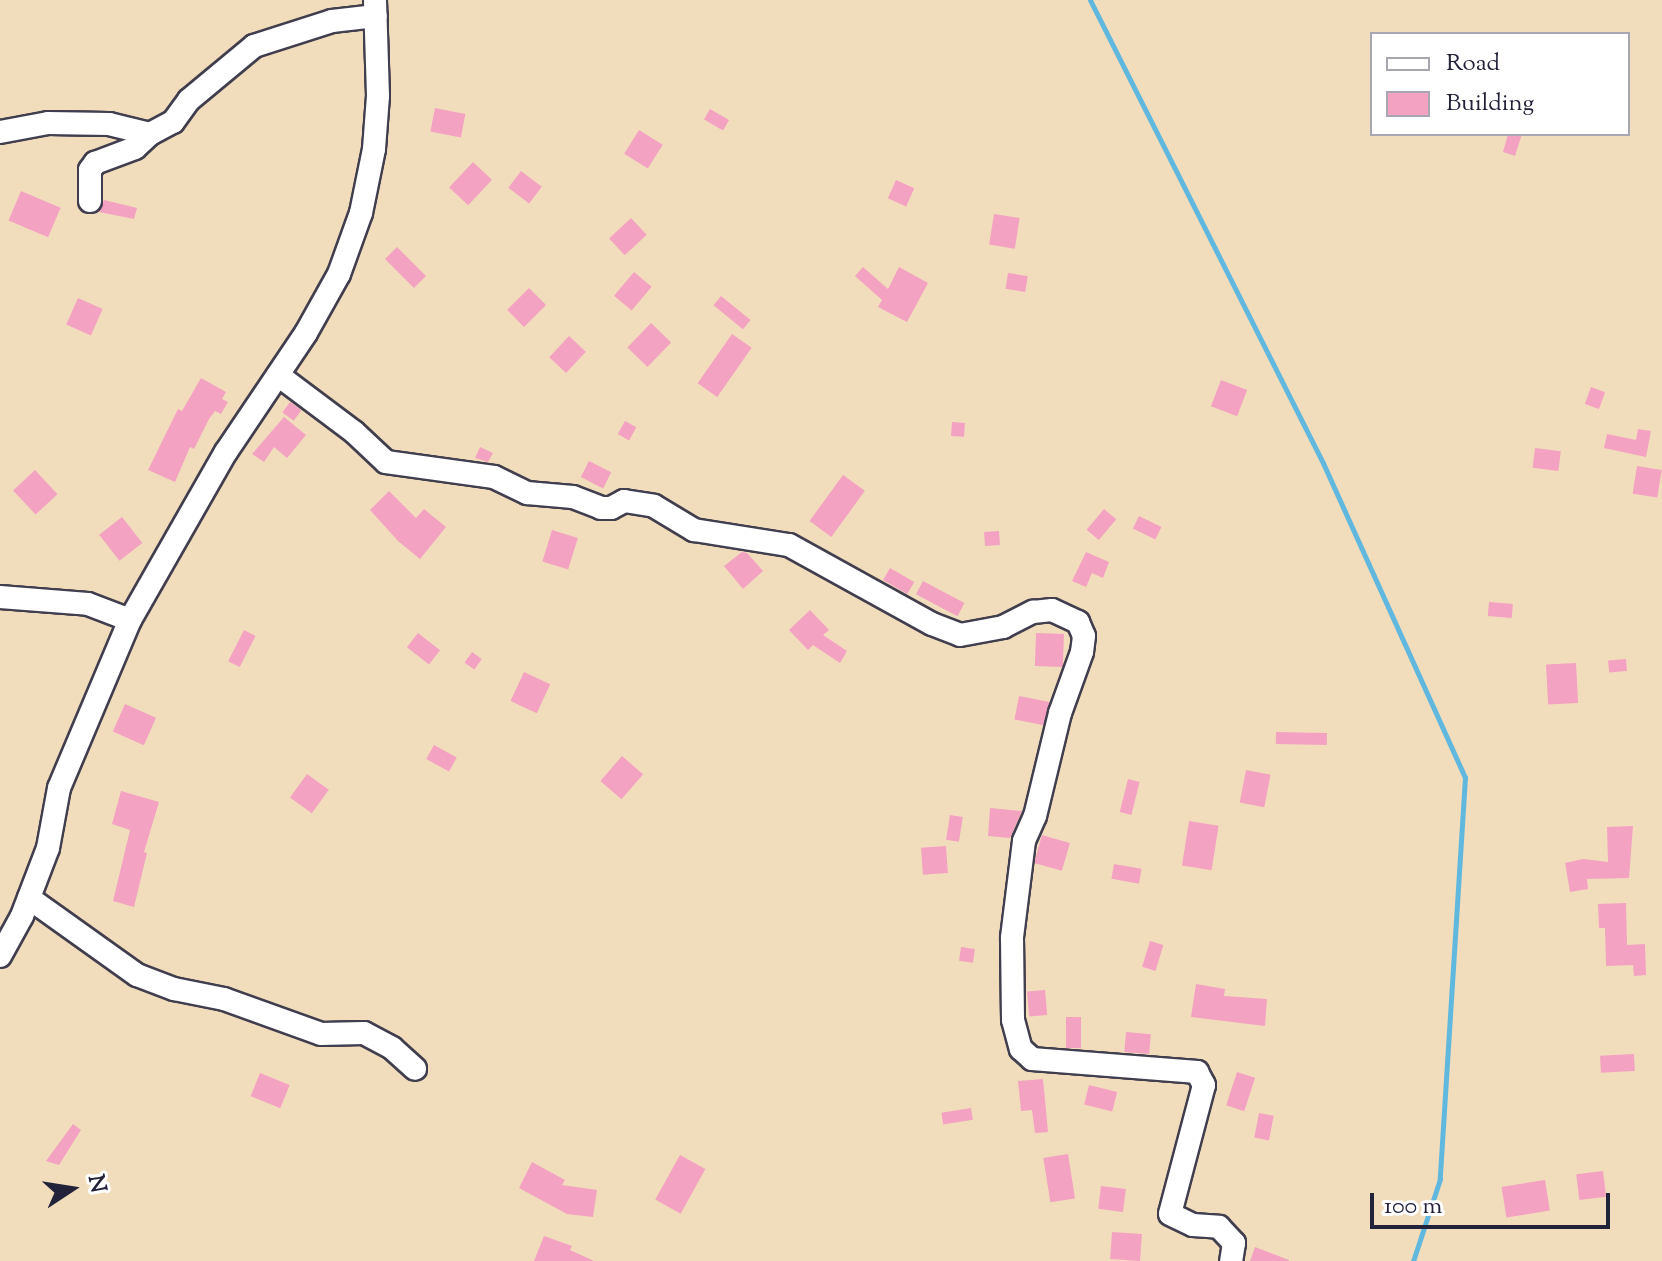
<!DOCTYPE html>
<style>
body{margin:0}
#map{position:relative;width:1662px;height:1261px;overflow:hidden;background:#f1ddbc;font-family:"Sorts Mill Goudy",serif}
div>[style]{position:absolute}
.stream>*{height:5px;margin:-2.5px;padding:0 2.5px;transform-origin:2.5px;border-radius:2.5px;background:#61b8de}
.building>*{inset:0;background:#f4a2c2;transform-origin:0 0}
.roads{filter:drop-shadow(2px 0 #413e4e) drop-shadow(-2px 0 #413e4e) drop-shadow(0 2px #413e4e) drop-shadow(0 -2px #413e4e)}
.minor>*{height:22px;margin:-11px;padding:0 11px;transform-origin:11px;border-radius:11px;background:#fff}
span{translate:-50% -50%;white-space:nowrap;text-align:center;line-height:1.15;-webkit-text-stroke:6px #fff;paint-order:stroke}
.legend{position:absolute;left:1370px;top:32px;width:260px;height:104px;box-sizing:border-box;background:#fff;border:2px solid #a7a7b1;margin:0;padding:10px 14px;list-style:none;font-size:24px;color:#22223b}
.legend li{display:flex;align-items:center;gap:16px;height:40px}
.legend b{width:40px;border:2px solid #a7a7b1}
.north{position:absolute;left:32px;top:1149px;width:80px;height:80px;-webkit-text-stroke:6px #fff;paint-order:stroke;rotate:78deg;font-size:22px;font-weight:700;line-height:32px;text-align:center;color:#22223b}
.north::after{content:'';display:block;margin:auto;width:28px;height:36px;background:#22223b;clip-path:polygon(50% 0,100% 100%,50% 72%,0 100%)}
.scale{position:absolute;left:1370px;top:1193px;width:240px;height:36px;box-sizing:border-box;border:4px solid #22223b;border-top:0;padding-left:10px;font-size:24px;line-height:28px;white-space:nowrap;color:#22223b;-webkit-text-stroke:6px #fff;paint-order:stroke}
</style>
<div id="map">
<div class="stream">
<i style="left:1090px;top:0;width:518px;rotate:63.29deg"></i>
<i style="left:1323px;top:463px;width:345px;rotate:65.7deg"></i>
<i style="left:1465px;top:777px;width:403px;rotate:93.6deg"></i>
<i style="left:1440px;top:1179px;width:86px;rotate:108.2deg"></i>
</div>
<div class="building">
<i style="left:435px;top:108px;width:31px;height:24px;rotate:11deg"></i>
<i style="left:710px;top:109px;width:22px;height:12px;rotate:30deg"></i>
<i style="left:639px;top:130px;width:28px;height:28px;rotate:32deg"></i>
<i style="clip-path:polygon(1508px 134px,1522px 134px,1515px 156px,1503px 152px)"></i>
<i style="left:473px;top:162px;width:26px;height:35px;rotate:43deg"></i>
<i style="left:521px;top:171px;width:26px;height:21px;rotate:37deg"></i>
<i style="left:896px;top:180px;width:20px;height:20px;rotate:24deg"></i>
<i style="left:21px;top:191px;width:43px;height:32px;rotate:23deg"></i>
<i style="clip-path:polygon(104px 200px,137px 208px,134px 219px,99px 212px)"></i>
<i style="left:994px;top:214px;width:26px;height:31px;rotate:9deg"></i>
<i style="left:631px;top:218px;width:23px;height:30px;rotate:47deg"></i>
<i style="left:397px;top:247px;width:41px;height:17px;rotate:45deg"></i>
<i style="clip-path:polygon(863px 267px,888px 289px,899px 267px,928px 283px,907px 322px,878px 307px,882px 300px,855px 276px)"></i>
<i style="left:634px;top:272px;width:23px;height:31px;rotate:40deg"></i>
<i style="left:1008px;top:273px;width:20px;height:16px;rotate:9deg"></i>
<i style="left:529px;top:288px;width:24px;height:31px;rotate:45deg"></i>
<i style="left:721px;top:296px;width:38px;height:12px;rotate:39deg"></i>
<i style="left:78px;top:298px;width:27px;height:29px;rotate:24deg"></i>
<i style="left:651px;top:323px;width:28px;height:34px;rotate:44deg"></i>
<i style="left:732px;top:334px;width:24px;height:60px;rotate:35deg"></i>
<i style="left:569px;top:336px;width:23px;height:29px;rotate:43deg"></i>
<i style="clip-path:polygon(201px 378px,226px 392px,222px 399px,228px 402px,221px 414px,215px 411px,209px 419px,194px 449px,190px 447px,175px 482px,148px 470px,178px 409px,182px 411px)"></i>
<i style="left:1221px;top:380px;width:28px;height:28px;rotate:21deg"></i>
<i style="left:1591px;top:387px;width:15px;height:18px;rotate:20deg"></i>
<i style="left:290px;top:402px;width:14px;height:13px;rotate:36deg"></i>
<i style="clip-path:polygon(284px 417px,306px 435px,287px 458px,274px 447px,264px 462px,252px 454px)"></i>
<i style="left:625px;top:421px;width:13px;height:15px;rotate:29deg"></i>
<i style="left:952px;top:422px;width:13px;height:14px;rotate:4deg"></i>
<i style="clip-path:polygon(1638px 429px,1651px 431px,1646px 457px,1604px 448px,1607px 434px,1636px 440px)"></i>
<i style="clip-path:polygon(480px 447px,493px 453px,488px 462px,475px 458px)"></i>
<i style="left:1535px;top:448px;width:26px;height:20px;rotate:7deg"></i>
<i style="left:589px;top:461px;width:25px;height:18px;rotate:27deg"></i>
<i style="left:1637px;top:466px;width:25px;height:28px;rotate:9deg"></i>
<i style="left:35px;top:470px;width:33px;height:30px;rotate:47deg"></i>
<i style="left:843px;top:475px;width:27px;height:57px;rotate:36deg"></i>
<i style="clip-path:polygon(389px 491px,416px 518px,424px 509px,446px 527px,420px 559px,398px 541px,370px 510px)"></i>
<i style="left:1104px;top:509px;width:16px;height:27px;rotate:40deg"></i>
<i style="left:1139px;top:516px;width:25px;height:14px;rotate:26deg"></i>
<i style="left:122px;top:517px;width:33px;height:29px;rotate:52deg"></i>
<i style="left:552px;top:530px;width:27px;height:33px;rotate:17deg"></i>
<i style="left:999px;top:531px;width:14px;height:15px;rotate:86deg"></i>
<i style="clip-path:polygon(742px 552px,747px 553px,763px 571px,743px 589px,724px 566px)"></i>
<i style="clip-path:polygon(1086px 552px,1109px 562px,1103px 578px,1092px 573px,1086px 587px,1072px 581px)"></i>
<i style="left:890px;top:568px;width:28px;height:14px;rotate:30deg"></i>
<i style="left:923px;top:581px;width:47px;height:15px;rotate:28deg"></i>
<i style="left:1489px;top:602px;width:24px;height:14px;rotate:5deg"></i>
<i style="clip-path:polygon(810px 610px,829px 630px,823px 635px,847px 651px,840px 663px,813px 645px,808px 650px,789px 630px)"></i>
<i style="left:244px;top:630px;width:13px;height:35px;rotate:27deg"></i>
<i style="left:418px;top:633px;width:28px;height:18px;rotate:38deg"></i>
<i style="left:1036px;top:633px;width:28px;height:33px;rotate:2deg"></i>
<i style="left:472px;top:652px;width:12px;height:13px;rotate:35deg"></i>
<i style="left:1626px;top:659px;width:12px;height:18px;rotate:85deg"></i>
<i style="left:1576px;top:663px;width:40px;height:30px;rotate:87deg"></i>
<i style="left:524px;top:672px;width:29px;height:32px;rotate:25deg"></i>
<i style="left:1019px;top:696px;width:31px;height:24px;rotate:11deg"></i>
<i style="left:125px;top:704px;width:34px;height:30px;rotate:24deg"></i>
<i style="left:1276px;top:732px;width:51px;height:12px;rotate:1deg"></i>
<i style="left:434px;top:745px;width:26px;height:16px;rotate:29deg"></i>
<i style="left:622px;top:756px;width:28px;height:33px;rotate:41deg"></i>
<i style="left:1246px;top:770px;width:25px;height:33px;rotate:11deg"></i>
<i style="left:307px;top:774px;width:27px;height:29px;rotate:36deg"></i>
<i style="left:1128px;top:779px;width:12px;height:34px;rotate:14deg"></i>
<i style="clip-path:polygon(121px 791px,159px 802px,144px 852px,147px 853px,134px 907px,113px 901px,130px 830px,112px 824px)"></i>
<i style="clip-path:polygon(990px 808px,1022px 811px,1010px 838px,988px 836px)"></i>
<i style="left:950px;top:815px;width:13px;height:25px;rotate:9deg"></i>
<i style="left:1189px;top:821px;width:30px;height:45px;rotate:9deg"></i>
<i style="clip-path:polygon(1633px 826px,1629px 878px,1587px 879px,1588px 889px,1570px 892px,1565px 863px,1583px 859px,1608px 862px,1607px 827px)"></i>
<i style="left:1042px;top:835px;width:29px;height:29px;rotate:16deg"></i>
<i style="left:946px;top:846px;width:27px;height:25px;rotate:86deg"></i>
<i style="left:1114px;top:864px;width:28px;height:15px;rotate:10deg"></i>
<i style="clip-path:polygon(1626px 903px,1627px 945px,1645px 944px,1646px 975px,1634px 976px,1633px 965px,1606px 966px,1605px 928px,1599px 928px,1598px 904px)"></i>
<i style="left:1150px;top:941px;width:14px;height:27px;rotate:17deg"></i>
<i style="left:961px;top:947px;width:14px;height:14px;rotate:8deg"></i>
<i style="clip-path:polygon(1196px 984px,1225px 989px,1224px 996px,1267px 999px,1265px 1026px,1191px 1017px)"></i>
<i style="left:1045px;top:990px;width:25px;height:18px;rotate:85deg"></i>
<i style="left:1066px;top:1017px;width:15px;height:31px"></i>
<i style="left:1126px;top:1032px;width:25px;height:20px;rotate:5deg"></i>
<i style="left:1634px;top:1054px;width:17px;height:34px;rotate:87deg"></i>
<i style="left:1237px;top:1072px;width:19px;height:35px;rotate:18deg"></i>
<i style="left:260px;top:1073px;width:32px;height:25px;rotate:22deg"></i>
<i style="clip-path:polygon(1043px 1079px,1048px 1132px,1035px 1133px,1032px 1110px,1021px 1111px,1018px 1081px)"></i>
<i style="left:1089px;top:1085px;width:29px;height:20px;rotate:14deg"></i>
<i style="left:971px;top:1108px;width:12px;height:30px;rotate:81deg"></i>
<i style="left:1259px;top:1113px;width:15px;height:25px;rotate:11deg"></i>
<i style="clip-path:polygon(73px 1124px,81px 1130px,59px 1165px,46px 1161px)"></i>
<i style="left:1068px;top:1154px;width:45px;height:25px;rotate:81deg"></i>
<i style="left:680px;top:1155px;width:29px;height:51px;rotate:29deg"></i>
<i style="clip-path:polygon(532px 1162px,565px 1180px,562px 1185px,597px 1190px,593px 1217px,567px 1214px,519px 1188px)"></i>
<i style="left:1603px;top:1171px;width:26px;height:27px;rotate:83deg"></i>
<i style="left:1545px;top:1180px;width:31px;height:44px;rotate:81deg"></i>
<i style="left:1101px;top:1186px;width:25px;height:23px;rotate:7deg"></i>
<i style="left:1112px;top:1232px;width:30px;height:27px;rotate:4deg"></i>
<i style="clip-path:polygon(544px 1236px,572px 1246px,570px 1250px,594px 1261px,534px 1261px)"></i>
<i style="clip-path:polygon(1255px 1247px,1289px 1260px,1289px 1261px,1250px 1261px)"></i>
</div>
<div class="roads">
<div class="minor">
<i style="left:0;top:132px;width:49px;rotate:-10.6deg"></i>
<i style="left:48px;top:123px;width:61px;rotate:0.9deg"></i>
<i style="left:109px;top:124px;width:42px;rotate:13.7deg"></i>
<i style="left:150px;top:134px;width:26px;rotate:-28deg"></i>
<i style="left:173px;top:122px;width:27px;rotate:-54deg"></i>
<i style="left:189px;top:100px;width:85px;rotate:-39.7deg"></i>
<i style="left:254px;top:46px;width:82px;rotate:-17.8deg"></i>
<i style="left:332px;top:21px;width:44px;rotate:-6.5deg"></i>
<i style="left:90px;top:201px;width:31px;rotate:-90deg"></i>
<i style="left:90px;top:170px;width:9px;rotate:-54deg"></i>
<i style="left:95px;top:163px;width:43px;rotate:-20.6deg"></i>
<i style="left:135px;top:148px;width:21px;rotate:-43deg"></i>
<i style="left:278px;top:375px;width:95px;rotate:36.9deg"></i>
<i style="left:354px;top:432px;width:44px;rotate:43.2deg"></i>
<i style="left:386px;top:462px;width:109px;rotate:7.9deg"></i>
<i style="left:494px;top:477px;width:37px;rotate:26deg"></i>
<i style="left:527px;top:493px;width:46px;rotate:5deg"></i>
<i style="left:573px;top:497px;width:30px;rotate:21deg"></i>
<i style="left:601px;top:508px;width:10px"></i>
<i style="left:611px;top:508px;width:15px;rotate:-28deg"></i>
<i style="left:624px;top:501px;width:30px;rotate:9deg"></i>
<i style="left:654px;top:506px;width:47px;rotate:31deg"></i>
<i style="left:694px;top:530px;width:96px;rotate:9deg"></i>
<i style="left:789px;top:545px;width:163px;rotate:28.9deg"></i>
<i style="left:932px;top:624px;width:30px;rotate:21deg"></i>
<i style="left:960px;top:635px;width:44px;rotate:-10.5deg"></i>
<i style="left:1003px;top:627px;width:34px;rotate:-27deg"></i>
<i style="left:1033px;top:612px;width:19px;rotate:-6deg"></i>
<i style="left:1052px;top:610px;width:29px;rotate:25deg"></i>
<i style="left:1078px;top:622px;width:15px;rotate:67deg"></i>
<i style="left:1084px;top:636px;width:16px;rotate:97deg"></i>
<i style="left:1082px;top:652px;width:65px;rotate:109.8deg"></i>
<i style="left:1060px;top:713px;width:106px;rotate:103.6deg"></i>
<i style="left:1035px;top:816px;width:27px;rotate:114deg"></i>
<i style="left:1024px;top:841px;width:98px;rotate:97.1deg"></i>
<i style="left:1012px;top:938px;width:82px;rotate:89.3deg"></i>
<i style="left:1013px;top:1020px;width:30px;rotate:75deg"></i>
<i style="left:1021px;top:1049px;width:15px;rotate:42deg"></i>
<i style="left:1032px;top:1059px;width:166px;rotate:4.5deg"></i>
<i style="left:1197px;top:1072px;width:15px;rotate:62deg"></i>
<i style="left:1204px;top:1085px;width:133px;rotate:104.8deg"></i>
<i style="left:1170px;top:1214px;width:25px;rotate:26deg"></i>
<i style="left:1193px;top:1225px;width:26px;rotate:4deg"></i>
<i style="left:1219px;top:1227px;width:22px;rotate:47deg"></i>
<i style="left:1234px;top:1243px;width:18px;rotate:99deg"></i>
<i style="left:0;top:597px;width:88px;rotate:4.5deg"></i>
<i style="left:88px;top:604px;width:45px;rotate:20.9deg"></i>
<i style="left:29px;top:898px;width:133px;rotate:35.5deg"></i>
<i style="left:137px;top:975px;width:40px;rotate:21deg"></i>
<i style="left:174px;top:989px;width:51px;rotate:11.3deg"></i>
<i style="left:224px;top:999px;width:103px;rotate:19.8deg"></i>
<i style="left:321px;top:1034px;width:43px;rotate:-1.3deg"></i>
<i style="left:364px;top:1033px;width:32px;rotate:28deg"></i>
<i style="left:392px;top:1048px;width:31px;rotate:42deg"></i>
<i style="left:0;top:956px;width:46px;rotate:-61.2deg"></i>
<i style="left:22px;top:916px;width:73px;rotate:-69.1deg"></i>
<i style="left:48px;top:848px;width:61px;rotate:-79.6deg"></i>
<i style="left:59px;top:788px;width:182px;rotate:-67.1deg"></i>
<i style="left:130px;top:620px;width:193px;rotate:-60.3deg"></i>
<i style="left:226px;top:452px;width:143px;rotate:-56.1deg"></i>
<i style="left:306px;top:333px;width:68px;rotate:-60.8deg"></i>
<i style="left:339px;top:274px;width:65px;rotate:-70.2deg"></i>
<i style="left:361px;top:213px;width:65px;rotate:-78.5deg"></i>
<i style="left:374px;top:149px;width:53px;rotate:-85.7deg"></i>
<i style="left:378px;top:96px;width:96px;rotate:-91.8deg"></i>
</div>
</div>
<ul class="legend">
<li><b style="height:10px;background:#fff"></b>Road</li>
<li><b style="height:22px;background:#f4a2c2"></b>Building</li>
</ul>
<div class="north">N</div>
<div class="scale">100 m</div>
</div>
